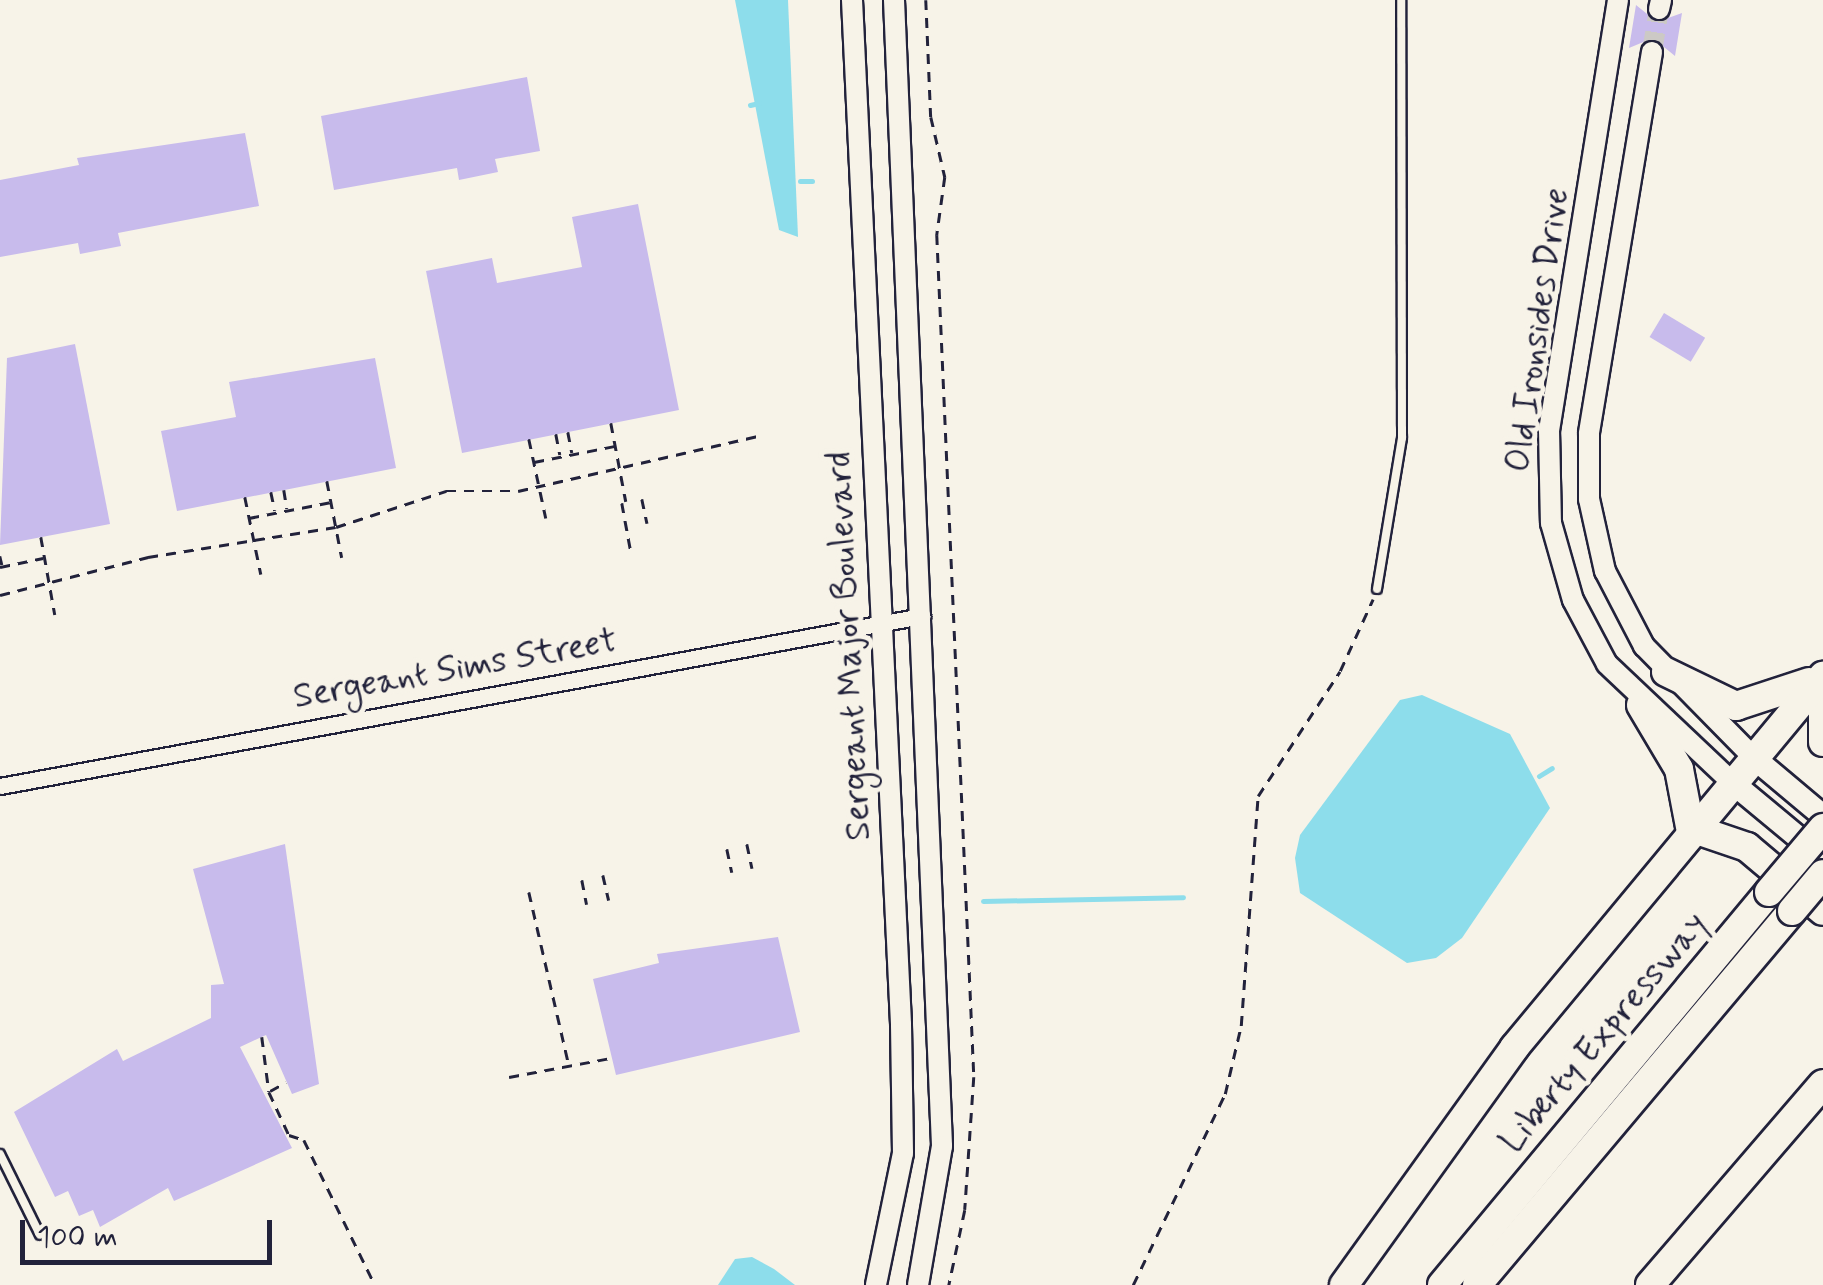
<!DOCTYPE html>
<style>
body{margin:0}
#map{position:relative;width:1823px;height:1285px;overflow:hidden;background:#f7f3e8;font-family:Mynerve,sans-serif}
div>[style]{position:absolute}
.water>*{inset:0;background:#8dddeb}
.stream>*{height:5px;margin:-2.5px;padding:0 2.5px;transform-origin:2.5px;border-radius:2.5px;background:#8dddeb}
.building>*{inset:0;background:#c8bbec;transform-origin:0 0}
.tertiary-tunnel>*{height:20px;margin-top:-10px;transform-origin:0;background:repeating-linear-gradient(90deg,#ccc9c5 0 20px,transparent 0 30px)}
.path>*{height:2.5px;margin-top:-1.25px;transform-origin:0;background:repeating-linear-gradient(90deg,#22223b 0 10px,transparent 0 18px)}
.roads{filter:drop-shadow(2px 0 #22223b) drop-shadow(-2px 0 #22223b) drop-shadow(0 2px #22223b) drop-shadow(0 -2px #22223b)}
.service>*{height:8px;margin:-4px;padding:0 4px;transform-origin:4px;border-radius:4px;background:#f7f3e8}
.minor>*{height:15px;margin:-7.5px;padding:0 7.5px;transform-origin:7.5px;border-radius:7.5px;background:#f7f3e8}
.tertiary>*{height:20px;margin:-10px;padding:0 10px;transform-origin:10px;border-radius:10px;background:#f7f3e8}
.secondary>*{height:22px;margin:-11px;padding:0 11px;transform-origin:11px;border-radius:11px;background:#f7f3e8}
.motorway>*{height:28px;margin:-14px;padding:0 14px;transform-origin:14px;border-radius:14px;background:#f7f3e8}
.bridges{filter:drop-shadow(2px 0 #22223b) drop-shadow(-2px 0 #22223b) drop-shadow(0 2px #22223b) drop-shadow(0 -2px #22223b)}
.motorway-bridge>*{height:28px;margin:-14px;padding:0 14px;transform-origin:14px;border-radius:14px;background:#f7f3e8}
span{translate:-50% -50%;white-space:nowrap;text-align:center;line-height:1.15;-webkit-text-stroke:10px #f7f3e8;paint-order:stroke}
.street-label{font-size:35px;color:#22223b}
.scale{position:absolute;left:20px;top:1220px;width:252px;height:45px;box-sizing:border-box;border:5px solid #22223b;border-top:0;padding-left:12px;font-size:30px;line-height:35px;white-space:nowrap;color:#22223b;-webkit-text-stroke:8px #f7f3e8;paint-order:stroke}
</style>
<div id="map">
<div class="water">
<i style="clip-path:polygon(735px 0,788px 0,798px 237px,779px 230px)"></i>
<i style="clip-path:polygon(1422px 695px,1510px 734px,1550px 808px,1462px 938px,1436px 958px,1407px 963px,1300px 893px,1295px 858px,1300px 835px,1400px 700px)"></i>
<i style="clip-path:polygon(752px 1257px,774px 1269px,795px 1285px,718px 1285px,735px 1259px)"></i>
</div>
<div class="stream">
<i style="left:750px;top:105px;width:9px;rotate:-13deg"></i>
<i style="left:800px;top:181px;width:12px"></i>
<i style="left:1539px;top:776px;width:15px;rotate:-32deg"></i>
<i style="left:983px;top:901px;width:200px;rotate:-1.1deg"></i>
</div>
<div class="building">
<i style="clip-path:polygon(1636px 5px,1657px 22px,1682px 13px,1675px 56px,1653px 38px,1629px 48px)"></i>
<i style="clip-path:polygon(527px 77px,540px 151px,495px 159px,498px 172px,459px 180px,457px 168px,334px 190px,321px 116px)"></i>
<i style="clip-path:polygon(245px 133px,259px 206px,118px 233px,121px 246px,80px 254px,78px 243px,0 257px,0 180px,79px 165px,77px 158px)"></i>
<i style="clip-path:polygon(638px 204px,679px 410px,462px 453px,426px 271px,492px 258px,497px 283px,582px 267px,572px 217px)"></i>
<i style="left:1664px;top:313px;width:48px;height:28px;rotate:31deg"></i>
<i style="clip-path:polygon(75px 344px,110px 524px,0 545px,7px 358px)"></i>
<i style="clip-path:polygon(375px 358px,396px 468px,177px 511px,161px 431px,236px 417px,229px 382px)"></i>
<i style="clip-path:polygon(285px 844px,319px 1084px,292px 1094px,266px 1035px,240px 1047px,292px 1148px,174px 1201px,168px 1188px,100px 1227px,93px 1210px,79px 1216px,68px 1191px,55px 1197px,14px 1112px,117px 1049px,123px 1061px,211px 1018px,211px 985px,224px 984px,193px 869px)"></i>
<i style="clip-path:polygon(778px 937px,800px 1032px,616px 1075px,593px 979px,659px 963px,657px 954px)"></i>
</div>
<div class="tertiary-tunnel">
<i style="left:1652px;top:52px;width:44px;rotate:-80.8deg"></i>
</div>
<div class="path">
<i style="left:926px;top:0;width:117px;rotate:87.6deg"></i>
<i style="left:931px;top:117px;width:62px;rotate:76.9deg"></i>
<i style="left:945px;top:177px;width:59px;rotate:97.9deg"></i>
<i style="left:937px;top:235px;width:843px;rotate:87.48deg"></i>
<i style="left:974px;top:1077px;width:133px;rotate:93.9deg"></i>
<i style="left:965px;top:1210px;width:77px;rotate:102deg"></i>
<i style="left:611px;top:423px;width:80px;rotate:79.2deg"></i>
<i style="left:568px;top:432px;width:21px;rotate:79deg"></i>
<i style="left:556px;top:434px;width:21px;rotate:79deg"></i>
<i style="left:529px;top:439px;width:81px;rotate:77.9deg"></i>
<i style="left:534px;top:462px;width:83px;rotate:-11.2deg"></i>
<i style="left:327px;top:481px;width:78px;rotate:79deg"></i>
<i style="left:284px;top:490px;width:19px;rotate:81deg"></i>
<i style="left:271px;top:492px;width:19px;rotate:78deg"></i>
<i style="left:245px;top:497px;width:79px;rotate:78.3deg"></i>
<i style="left:642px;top:499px;width:25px;rotate:78deg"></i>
<i style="left:622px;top:503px;width:50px;rotate:79.6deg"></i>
<i style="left:249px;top:518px;width:84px;rotate:-11deg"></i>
<i style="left:41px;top:537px;width:79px;rotate:79.8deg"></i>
<i style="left:0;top:556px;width:9px;rotate:77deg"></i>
<i style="left:0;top:567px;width:44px;rotate:-11.8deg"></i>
<i style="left:0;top:595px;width:153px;rotate:-14.4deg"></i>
<i style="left:148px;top:557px;width:190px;rotate:-9.1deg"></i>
<i style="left:336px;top:527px;width:116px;rotate:-18.1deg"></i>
<i style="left:446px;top:491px;width:72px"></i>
<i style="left:518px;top:491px;width:246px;rotate:-12.9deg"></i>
<i style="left:747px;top:844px;width:25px;rotate:78deg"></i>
<i style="left:727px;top:849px;width:24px;rotate:78deg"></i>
<i style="left:603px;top:875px;width:26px;rotate:77deg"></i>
<i style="left:582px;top:880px;width:25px;rotate:79deg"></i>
<i style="left:529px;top:892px;width:178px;rotate:77deg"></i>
<i style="left:262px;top:1037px;width:55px;rotate:82.7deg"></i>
<i style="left:269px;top:1092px;width:47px;rotate:65.1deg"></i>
<i style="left:289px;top:1135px;width:16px;rotate:18deg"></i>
<i style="left:304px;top:1140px;width:161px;rotate:63.9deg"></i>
<i style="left:509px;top:1077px;width:104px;rotate:-10.6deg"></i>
<i style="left:270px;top:1091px;width:18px;rotate:-29deg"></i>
<i style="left:1133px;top:1285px;width:212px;rotate:-64.3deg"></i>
<i style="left:1225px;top:1094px;width:70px;rotate:-76.8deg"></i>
<i style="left:1241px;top:1026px;width:231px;rotate:-85.8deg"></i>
<i style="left:1258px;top:796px;width:149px;rotate:-56.7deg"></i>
<i style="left:1340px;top:671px;width:79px;rotate:-65.4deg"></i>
</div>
<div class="roads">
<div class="service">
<i style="left:1377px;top:589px;width:153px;rotate:-80.6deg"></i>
<i style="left:1402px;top:438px;width:438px;rotate:-90.1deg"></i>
<i style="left:0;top:1154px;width:90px;rotate:63.7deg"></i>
</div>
<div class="minor">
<i style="left:0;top:786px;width:938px;rotate:-10.45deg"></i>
</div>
<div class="tertiary">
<i style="left:852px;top:0;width:1026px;rotate:87.26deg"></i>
<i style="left:901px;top:1025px;width:128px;rotate:89.1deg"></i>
<i style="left:903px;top:1153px;width:135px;rotate:101.6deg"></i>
<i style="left:894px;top:0;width:1147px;rotate:87.6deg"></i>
<i style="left:942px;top:1146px;width:141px;rotate:99.8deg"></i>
<i style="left:1618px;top:0;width:436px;rotate:99.1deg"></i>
<i style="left:1549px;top:430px;width:93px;rotate:88.8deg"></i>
<i style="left:1551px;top:523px;width:80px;rotate:74.1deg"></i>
<i style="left:1573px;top:600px;width:72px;rotate:62deg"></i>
<i style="left:1607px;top:664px;width:175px;rotate:43.4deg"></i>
<i style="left:1659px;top:9px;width:9px;rotate:-77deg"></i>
<i style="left:1652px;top:52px;width:387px;rotate:99.4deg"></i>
<i style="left:1589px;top:434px;width:65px;rotate:90deg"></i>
<i style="left:1589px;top:499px;width:74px;rotate:77.5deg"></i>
<i style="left:1605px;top:571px;width:85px;rotate:62.5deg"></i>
<i style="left:1644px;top:646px;width:157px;rotate:45.5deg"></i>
</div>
<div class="secondary">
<i style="left:1754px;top:758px;width:90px;rotate:40deg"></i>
<i style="left:1734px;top:784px;width:116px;rotate:39.7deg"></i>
</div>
<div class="motorway">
<i style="left:1666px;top:672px;width:78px;rotate:25.9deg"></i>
<i style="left:1736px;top:706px;width:77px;rotate:-18.2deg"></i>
<i style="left:1823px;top:703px;width:39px;rotate:90deg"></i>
<i style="left:1641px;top:705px;width:74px;rotate:59.3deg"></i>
<i style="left:1679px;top:769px;width:64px;rotate:79.2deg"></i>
<i style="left:1694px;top:829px;width:56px;rotate:18.8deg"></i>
<i style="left:1747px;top:847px;width:99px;rotate:40.1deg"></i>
<i style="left:1344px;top:1285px;width:292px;rotate:-54.3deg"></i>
<i style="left:1514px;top:1048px;width:484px;rotate:-50.3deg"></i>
<i style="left:1442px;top:1285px;width:511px;rotate:-50.24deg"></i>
<i style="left:1477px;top:1285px;width:489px;rotate:-49.9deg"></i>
<i style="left:1650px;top:1285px;width:265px;rotate:-49.3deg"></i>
</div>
</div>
<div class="bridges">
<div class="motorway-bridge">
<i style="left:1769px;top:892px;width:84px;rotate:-49.8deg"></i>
<i style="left:1792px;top:911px;width:48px;rotate:-50deg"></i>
</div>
</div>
<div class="street-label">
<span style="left:1538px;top:330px;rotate:-82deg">Old Ironsides Drive</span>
<span style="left:849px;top:646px;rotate:-93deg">Sergeant Major Boulevard</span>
<span style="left:455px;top:669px;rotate:-10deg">Sergeant Sims Street</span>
<span style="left:1604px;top:1033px;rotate:-50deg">Liberty Expressway</span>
</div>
<div class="scale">100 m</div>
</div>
